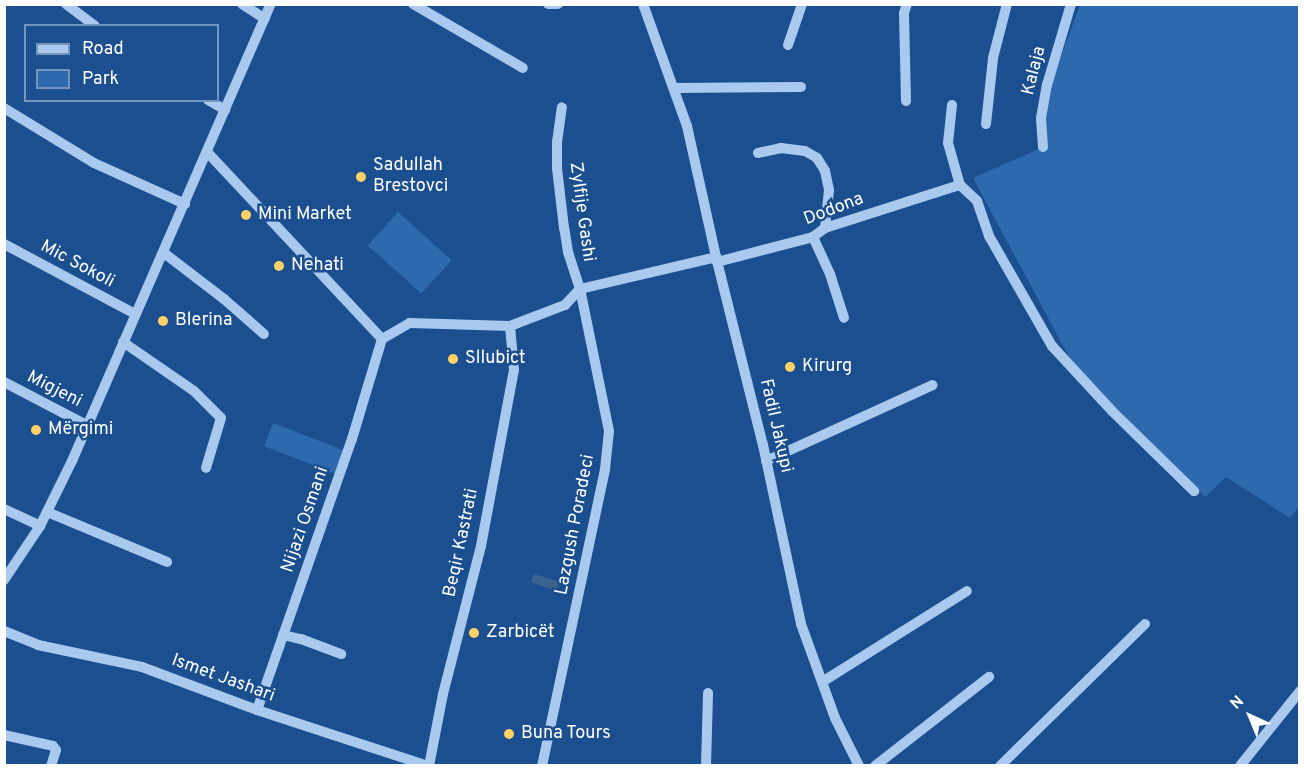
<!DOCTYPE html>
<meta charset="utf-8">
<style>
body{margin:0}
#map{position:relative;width:1304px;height:770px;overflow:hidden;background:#1b4f8f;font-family:Overpass,sans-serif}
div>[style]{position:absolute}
.green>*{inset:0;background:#2e69ad;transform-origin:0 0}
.water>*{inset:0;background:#3c6290}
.minor>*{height:10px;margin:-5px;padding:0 5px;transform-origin:5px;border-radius:5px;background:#a9c9ee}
.dots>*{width:16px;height:16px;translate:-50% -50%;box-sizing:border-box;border:3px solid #1b4f8f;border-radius:50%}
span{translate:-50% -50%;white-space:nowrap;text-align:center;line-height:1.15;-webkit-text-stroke:5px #1b4f8f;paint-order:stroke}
.street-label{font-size:18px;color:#fff}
.poi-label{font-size:18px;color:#fff}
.left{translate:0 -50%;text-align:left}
.frame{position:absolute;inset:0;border:6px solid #fff;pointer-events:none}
.legend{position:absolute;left:24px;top:24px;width:195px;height:78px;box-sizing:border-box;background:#1b4f8f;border:2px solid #7695bc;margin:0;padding:8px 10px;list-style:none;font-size:18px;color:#fff}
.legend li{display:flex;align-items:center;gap:12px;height:30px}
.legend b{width:30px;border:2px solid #7695bc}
.north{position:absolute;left:1220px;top:686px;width:60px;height:60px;-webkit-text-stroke:4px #1b4f8f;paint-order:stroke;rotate:316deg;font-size:16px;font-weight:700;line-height:24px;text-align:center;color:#fff}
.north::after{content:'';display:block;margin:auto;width:21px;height:27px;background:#fff;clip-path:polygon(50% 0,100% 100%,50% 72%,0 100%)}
</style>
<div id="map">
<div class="green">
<i style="clip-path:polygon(1080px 5px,1299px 5px,1300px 505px,1290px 518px,1226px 477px,1205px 497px,1074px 366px,973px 178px,1043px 147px,1049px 89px)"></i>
<i style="left:398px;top:212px;width:72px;height:45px;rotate:42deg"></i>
<i style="left:273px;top:423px;width:76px;height:25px;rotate:21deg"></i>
</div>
<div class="water">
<i style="clip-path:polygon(534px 574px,557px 581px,561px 578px,563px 581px,558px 584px,556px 591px,531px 582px)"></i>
</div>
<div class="minor">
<i style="left:66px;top:4px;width:36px;rotate:37deg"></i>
<i style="left:242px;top:4px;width:27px;rotate:33deg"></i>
<i style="left:413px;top:4px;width:127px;rotate:30.2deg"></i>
<i style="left:548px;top:4px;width:10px"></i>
<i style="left:643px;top:4px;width:130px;rotate:70.2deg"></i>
<i style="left:687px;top:126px;width:134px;rotate:77.5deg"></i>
<i style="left:716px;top:257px;width:194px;rotate:76deg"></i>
<i style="left:763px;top:445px;width:183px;rotate:78deg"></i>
<i style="left:801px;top:624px;width:100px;rotate:70.1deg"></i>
<i style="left:835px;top:718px;width:54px;rotate:63.4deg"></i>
<i style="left:788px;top:45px;width:43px;rotate:-71.1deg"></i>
<i style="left:674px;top:88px;width:127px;rotate:-0.5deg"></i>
<i style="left:208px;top:100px;width:20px;rotate:30deg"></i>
<i style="left:906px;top:101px;width:88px;rotate:-91.3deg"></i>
<i style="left:904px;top:13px;width:9px;rotate:-72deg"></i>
<i style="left:952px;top:105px;width:38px;rotate:96deg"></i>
<i style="left:948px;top:143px;width:44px;rotate:74.1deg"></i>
<i style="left:960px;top:185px;width:23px;rotate:43deg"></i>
<i style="left:977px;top:201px;width:37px;rotate:71deg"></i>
<i style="left:989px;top:236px;width:127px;rotate:60.2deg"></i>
<i style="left:1052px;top:346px;width:88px;rotate:47.3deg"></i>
<i style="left:1112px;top:411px;width:115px;rotate:44.3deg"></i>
<i style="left:4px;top:108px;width:105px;rotate:31.4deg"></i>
<i style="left:94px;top:163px;width:100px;rotate:24.3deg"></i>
<i style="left:986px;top:124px;width:66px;rotate:-83.9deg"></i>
<i style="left:993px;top:58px;width:56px;rotate:-75.5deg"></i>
<i style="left:1043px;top:147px;width:29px;rotate:-94deg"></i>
<i style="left:1041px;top:118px;width:34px;rotate:-80deg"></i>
<i style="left:1047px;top:85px;width:84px;rotate:-73.5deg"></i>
<i style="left:208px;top:153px;width:255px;rotate:46.9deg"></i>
<i style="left:758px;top:153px;width:24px;rotate:-12deg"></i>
<i style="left:781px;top:148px;width:24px;rotate:7deg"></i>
<i style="left:805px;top:151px;width:14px;rotate:30deg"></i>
<i style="left:817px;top:158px;width:15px;rotate:58deg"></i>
<i style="left:825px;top:171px;width:19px;rotate:78deg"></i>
<i style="left:829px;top:190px;width:38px;rotate:96deg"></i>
<i style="left:813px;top:237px;width:41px;rotate:65.3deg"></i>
<i style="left:830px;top:274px;width:46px;rotate:72.3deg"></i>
<i style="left:4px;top:244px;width:149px;rotate:28.1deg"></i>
<i style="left:164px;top:253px;width:76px;rotate:37.5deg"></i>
<i style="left:224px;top:299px;width:53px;rotate:41.2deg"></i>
<i style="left:717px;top:262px;width:99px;rotate:-14.6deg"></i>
<i style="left:813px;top:237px;width:15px;rotate:-37deg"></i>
<i style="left:825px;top:228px;width:142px;rotate:-17.7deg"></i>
<i style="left:580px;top:289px;width:140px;rotate:-13.2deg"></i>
<i style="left:123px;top:342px;width:86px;rotate:34.6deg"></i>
<i style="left:194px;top:391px;width:38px;rotate:45deg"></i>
<i style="left:221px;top:418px;width:52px;rotate:106.7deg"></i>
<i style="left:4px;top:382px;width:95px;rotate:27.6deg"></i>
<i style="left:766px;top:461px;width:183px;rotate:-24.5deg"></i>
<i style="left:4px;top:509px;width:40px;rotate:25deg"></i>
<i style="left:47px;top:512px;width:130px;rotate:22.6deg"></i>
<i style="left:4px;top:580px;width:65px;rotate:-56.3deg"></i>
<i style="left:40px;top:526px;width:72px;rotate:-63.8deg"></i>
<i style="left:72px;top:461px;width:498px;rotate:-66.5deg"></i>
<i style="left:4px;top:631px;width:37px;rotate:22deg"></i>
<i style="left:38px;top:645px;width:106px;rotate:11.9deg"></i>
<i style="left:142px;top:667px;width:123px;rotate:20.5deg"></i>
<i style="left:257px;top:710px;width:180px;rotate:18.1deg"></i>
<i style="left:283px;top:635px;width:18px;rotate:13deg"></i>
<i style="left:301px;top:639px;width:43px;rotate:20.6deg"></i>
<i style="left:822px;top:682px;width:171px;rotate:-32.1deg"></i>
<i style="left:257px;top:710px;width:287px;rotate:-70.7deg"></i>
<i style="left:352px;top:439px;width:104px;rotate:-73.3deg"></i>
<i style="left:382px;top:339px;width:32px;rotate:-30deg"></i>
<i style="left:410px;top:323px;width:100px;rotate:1.7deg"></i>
<i style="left:510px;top:326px;width:59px;rotate:-20.9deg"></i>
<i style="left:565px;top:305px;width:22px;rotate:-47deg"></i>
<i style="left:4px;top:735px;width:50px;rotate:12.7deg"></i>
<i style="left:53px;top:746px;width:5px;rotate:53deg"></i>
<i style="left:56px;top:750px;width:17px;rotate:107deg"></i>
<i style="left:429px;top:766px;width:73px;rotate:-79deg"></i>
<i style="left:443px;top:694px;width:153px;rotate:-75.6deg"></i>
<i style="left:481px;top:546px;width:179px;rotate:-79.4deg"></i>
<i style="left:514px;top:370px;width:44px;rotate:-95.2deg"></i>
<i style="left:542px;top:766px;width:304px;rotate:-78deg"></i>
<i style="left:605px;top:469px;width:38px;rotate:-84deg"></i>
<i style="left:609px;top:431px;width:145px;rotate:-101.5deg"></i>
<i style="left:580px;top:289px;width:39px;rotate:-108deg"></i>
<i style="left:568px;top:252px;width:24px;rotate:-99deg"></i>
<i style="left:564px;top:228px;width:60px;rotate:-96.7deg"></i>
<i style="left:557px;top:168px;width:26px;rotate:-90deg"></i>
<i style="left:557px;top:142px;width:35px;rotate:-82deg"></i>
<i style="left:706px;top:766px;width:73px;rotate:-88.4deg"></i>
<i style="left:875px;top:766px;width:145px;rotate:-38deg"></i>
<i style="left:1000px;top:766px;width:203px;rotate:-44.4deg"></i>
<i style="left:1240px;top:766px;width:96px;rotate:-51.3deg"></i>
</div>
<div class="dots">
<i style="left:361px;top:177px;background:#ffd166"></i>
<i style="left:246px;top:215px;background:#ffd166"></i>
<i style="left:279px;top:266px;background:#ffd166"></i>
<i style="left:163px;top:321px;background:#ffd166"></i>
<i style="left:453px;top:359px;background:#ffd166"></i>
<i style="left:790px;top:367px;background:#ffd166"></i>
<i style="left:36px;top:430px;background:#ffd166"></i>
<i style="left:474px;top:633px;background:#ffd166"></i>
<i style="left:509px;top:734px;background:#ffd166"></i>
</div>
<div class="street-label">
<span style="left:1035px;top:71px;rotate:-76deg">Kalaja</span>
<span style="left:834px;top:210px;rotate:-21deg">Dodona</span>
<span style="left:581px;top:212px;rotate:82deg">Zylfije Gashi</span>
<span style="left:77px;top:265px;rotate:28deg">Mic Sokoli</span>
<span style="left:54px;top:390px;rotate:27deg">Migjeni</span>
<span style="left:775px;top:426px;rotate:77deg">Fadil Jakupi</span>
<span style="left:306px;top:520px;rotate:-71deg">Nijazi Osmani</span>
<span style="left:576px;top:525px;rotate:-79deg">Lazgush Poradeci</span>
<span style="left:462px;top:543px;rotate:-78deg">Beqir Kastrati</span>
<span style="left:223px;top:679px;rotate:20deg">Ismet Jashari</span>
</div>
<div class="poi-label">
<span class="left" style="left:373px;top:177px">Sadullah<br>Brestovci</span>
<span class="left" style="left:258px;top:215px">Mini Market</span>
<span class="left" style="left:291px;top:266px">Nehati</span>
<span class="left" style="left:175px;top:321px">Blerina</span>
<span class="left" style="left:465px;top:359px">Sllubict</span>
<span class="left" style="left:802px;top:367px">Kirurg</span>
<span class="left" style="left:48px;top:430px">Mërgimi</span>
<span class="left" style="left:486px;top:633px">Zarbicët</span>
<span class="left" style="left:521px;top:734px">Buna Tours</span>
</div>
<div class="frame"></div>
<ul class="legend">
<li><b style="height:8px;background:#a9c9ee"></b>Road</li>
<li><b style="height:16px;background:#2e69ad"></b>Park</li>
</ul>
<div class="north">N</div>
</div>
